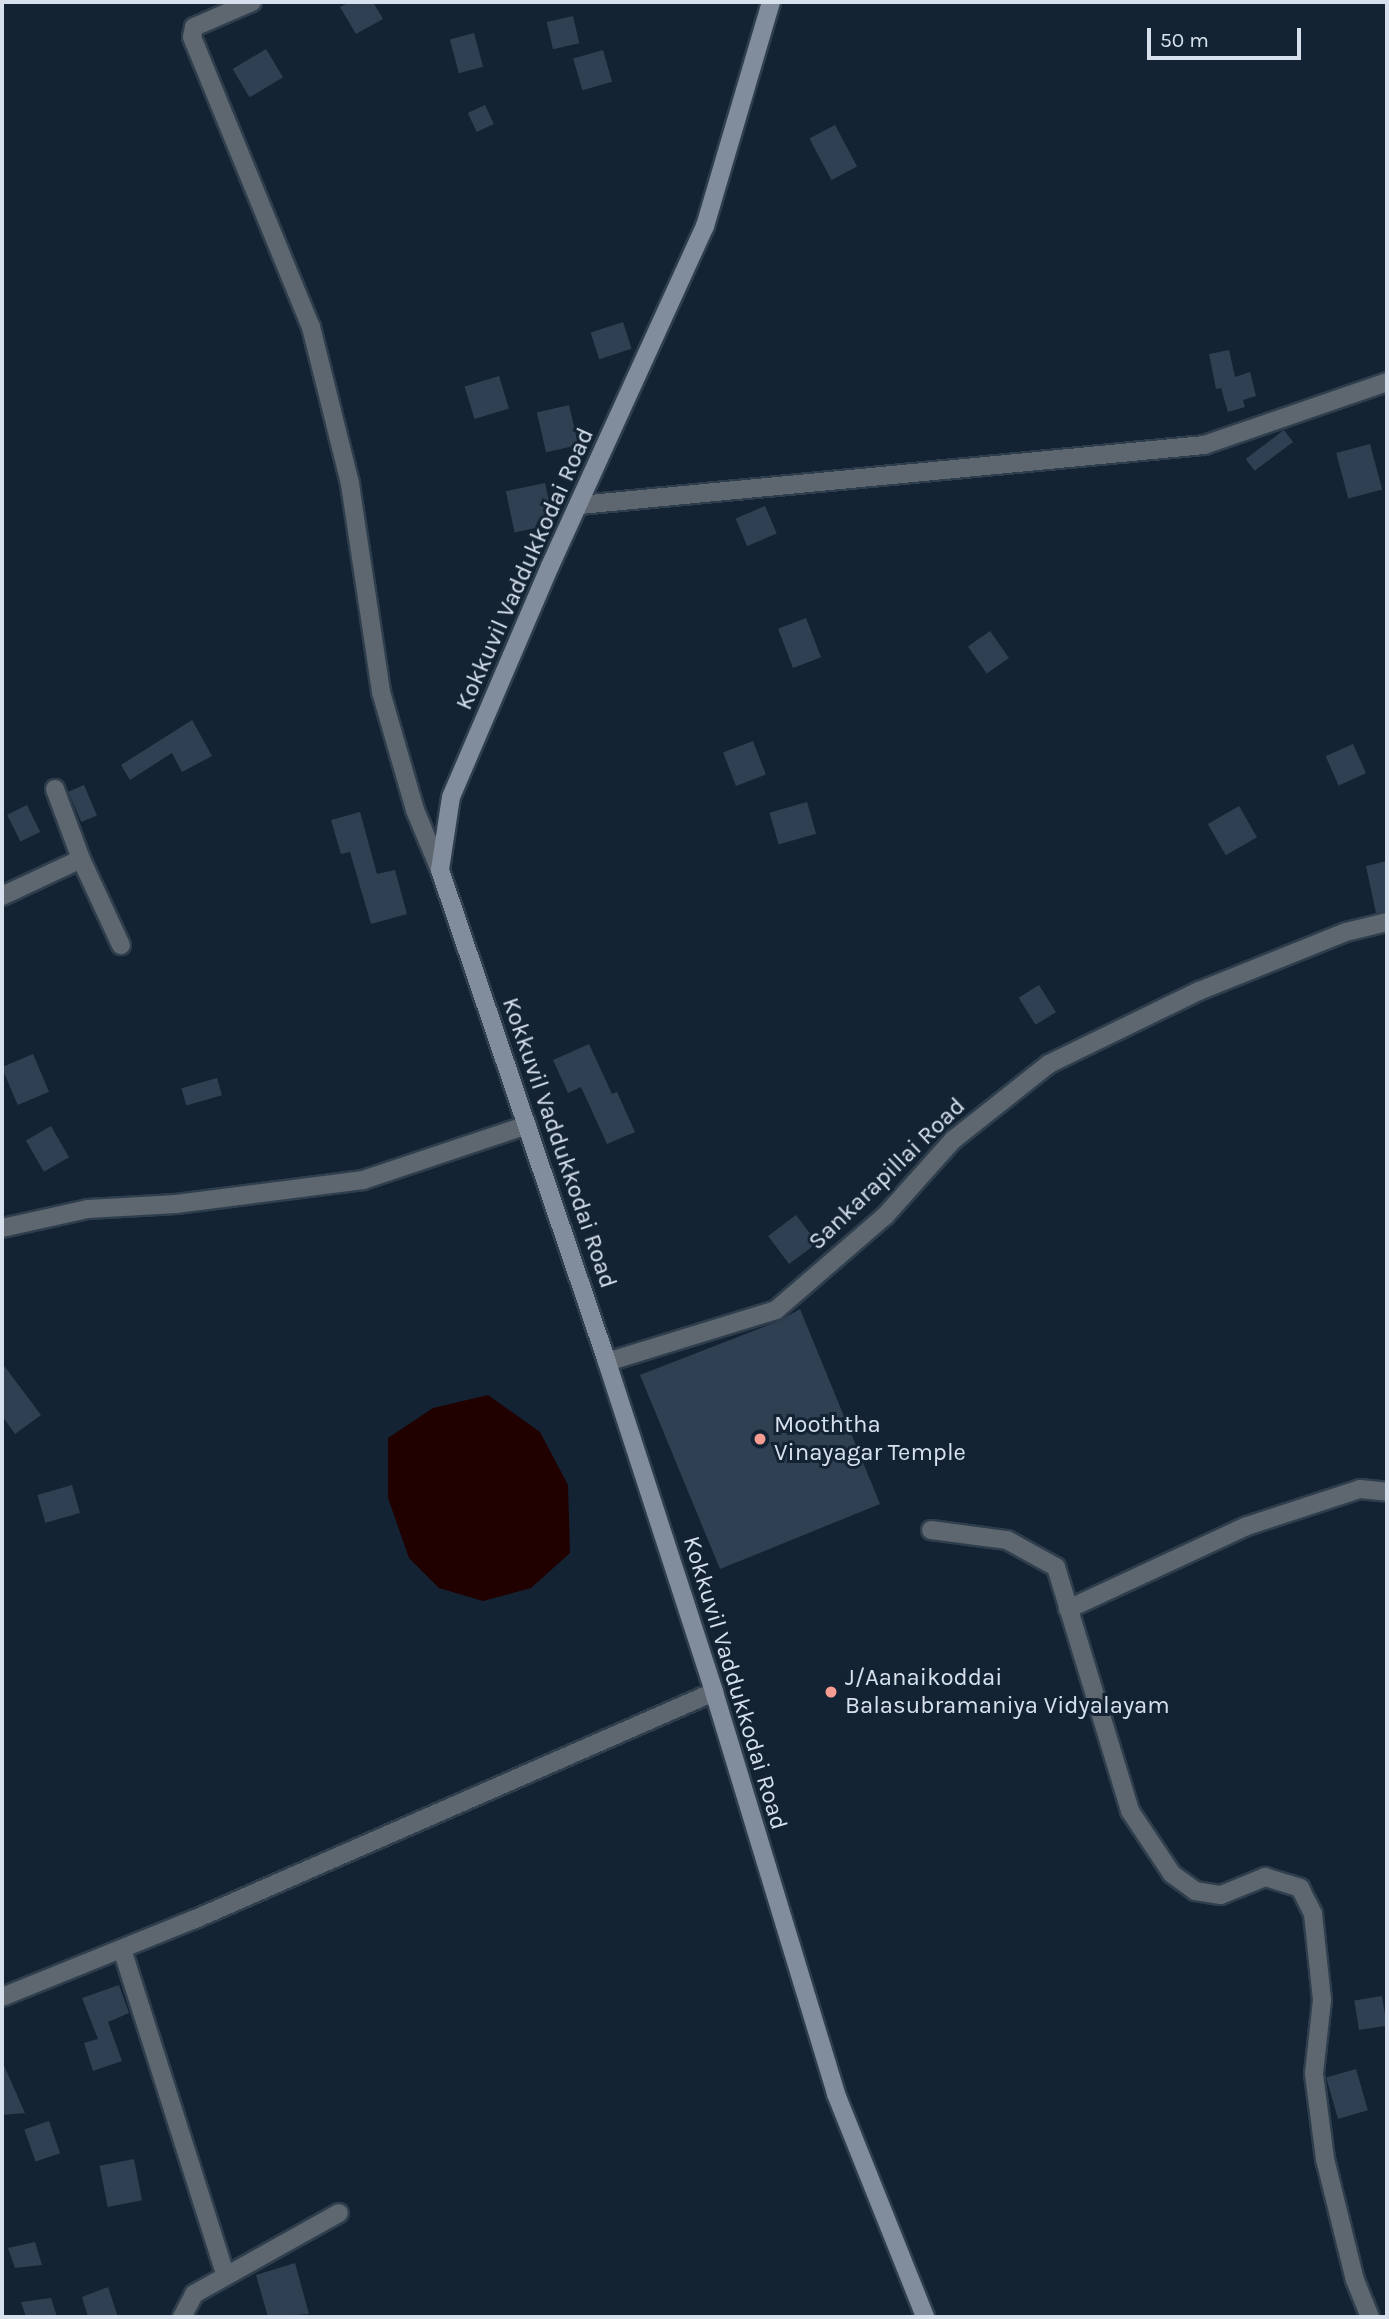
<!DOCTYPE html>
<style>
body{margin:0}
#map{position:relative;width:1389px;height:2319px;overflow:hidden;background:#132333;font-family:Karla,sans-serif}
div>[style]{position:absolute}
.water>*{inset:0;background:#210000}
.building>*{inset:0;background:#304053;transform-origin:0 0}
.roads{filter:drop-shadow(2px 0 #2e3e4d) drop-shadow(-2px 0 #2e3e4d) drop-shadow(0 2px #2e3e4d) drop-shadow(0 -2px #2e3e4d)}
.minor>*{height:18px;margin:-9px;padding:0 9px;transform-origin:9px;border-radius:9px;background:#5e666f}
.secondary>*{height:18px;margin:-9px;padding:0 9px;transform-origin:9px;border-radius:9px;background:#818d9c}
.dots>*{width:19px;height:19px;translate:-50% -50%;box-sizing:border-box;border:4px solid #132333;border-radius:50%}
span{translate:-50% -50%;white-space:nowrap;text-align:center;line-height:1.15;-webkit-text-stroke:6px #132333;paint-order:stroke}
.street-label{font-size:24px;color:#d7e1ed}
.poi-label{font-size:24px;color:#d7e1ed}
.left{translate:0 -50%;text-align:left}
.frame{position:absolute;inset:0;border:4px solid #d7e1ed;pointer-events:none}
.scale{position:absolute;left:1147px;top:28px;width:154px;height:32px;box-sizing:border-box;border:4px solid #d7e1ed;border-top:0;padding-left:9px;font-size:21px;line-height:24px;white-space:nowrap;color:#d7e1ed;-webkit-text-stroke:5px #132333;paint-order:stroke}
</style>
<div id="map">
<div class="water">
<i style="clip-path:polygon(488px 1395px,540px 1432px,568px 1485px,570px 1553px,531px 1588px,483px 1601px,439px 1588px,409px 1558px,388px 1498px,388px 1438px,433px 1408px)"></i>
</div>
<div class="building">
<i style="clip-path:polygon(350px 2px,373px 2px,383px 19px,356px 34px,340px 7px)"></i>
<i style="left:573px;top:16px;width:28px;height:27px;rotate:77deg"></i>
<i style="left:474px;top:33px;width:35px;height:25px;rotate:75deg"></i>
<i style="left:266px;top:49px;width:33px;height:39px;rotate:59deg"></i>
<i style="left:603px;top:50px;width:33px;height:31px;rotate:74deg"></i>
<i style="left:485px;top:105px;width:21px;height:19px;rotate:65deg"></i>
<i style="left:835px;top:125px;width:47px;height:29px;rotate:62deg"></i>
<i style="left:623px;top:322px;width:28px;height:34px;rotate:72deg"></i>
<i style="clip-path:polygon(1229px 350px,1235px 377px,1250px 372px,1256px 396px,1243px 400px,1245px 407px,1228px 412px,1221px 388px,1216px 389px,1209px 354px)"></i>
<i style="left:499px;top:376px;width:34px;height:36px;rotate:73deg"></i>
<i style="left:569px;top:405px;width:41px;height:33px;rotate:77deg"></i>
<i style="left:1284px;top:430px;width:15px;height:48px;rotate:53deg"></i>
<i style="left:1370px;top:444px;width:47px;height:35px;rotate:75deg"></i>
<i style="left:545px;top:483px;width:42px;height:40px;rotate:78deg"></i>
<i style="left:765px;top:506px;width:30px;height:32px;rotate:67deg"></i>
<i style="left:806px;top:618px;width:42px;height:30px;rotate:69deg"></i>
<i style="left:990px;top:631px;width:33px;height:27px;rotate:55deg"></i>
<i style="clip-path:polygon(192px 720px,212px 756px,182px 772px,172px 753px,130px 780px,121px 765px)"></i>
<i style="left:753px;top:741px;width:36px;height:32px;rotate:69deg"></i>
<i style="left:1353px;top:744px;width:32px;height:30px;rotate:66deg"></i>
<i style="left:84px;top:785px;width:33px;height:17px;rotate:67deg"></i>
<i style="left:807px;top:802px;width:33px;height:39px;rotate:74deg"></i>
<i style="left:27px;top:805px;width:30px;height:22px;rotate:64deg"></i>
<i style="left:1239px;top:806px;width:36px;height:36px;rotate:60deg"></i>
<i style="clip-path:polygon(360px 812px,377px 874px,395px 870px,407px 914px,371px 924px,350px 852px,341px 854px,331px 820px)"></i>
<i style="clip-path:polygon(1387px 861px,1387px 911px,1376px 913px,1366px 866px)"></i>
<i style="left:1039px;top:985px;width:32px;height:24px;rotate:58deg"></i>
<i style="clip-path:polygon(589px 1044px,612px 1094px,617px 1092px,635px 1132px,607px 1144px,581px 1087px,568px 1093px,553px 1060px)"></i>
<i style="left:33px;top:1054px;width:41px;height:34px;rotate:67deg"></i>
<i style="left:217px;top:1078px;width:18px;height:37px;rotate:74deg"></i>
<i style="left:51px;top:1126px;width:36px;height:29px;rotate:60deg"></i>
<i style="left:796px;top:1215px;width:35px;height:35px;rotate:53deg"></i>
<i style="clip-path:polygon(800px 1309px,880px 1504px,720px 1569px,640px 1375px,779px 1321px)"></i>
<i style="clip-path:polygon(2px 1363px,41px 1415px,15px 1434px,2px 1416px)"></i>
<i style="left:72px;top:1485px;width:29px;height:36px;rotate:74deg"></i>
<i style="clip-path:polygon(119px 1985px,129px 2013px,108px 2022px,122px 2061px,93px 2071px,84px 2043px,98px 2039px,82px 1998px)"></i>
<i style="left:1382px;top:1996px;width:30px;height:28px;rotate:81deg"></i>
<i style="clip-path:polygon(2px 2061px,25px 2113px,2px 2115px)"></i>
<i style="left:1356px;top:2069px;width:43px;height:31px;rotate:74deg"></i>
<i style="left:49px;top:2121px;width:34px;height:26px;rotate:71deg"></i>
<i style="left:134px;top:2159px;width:42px;height:35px;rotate:79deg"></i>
<i style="clip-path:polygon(35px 2242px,42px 2265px,15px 2268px,8px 2248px)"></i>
<i style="clip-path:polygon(295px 2263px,309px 2314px,268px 2317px,256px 2275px)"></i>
<i style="clip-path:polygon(108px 2287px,118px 2317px,88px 2317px,82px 2297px)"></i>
<i style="clip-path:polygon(51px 2298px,57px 2317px,26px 2317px,21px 2302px)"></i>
</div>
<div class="roads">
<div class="minor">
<i style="left:252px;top:2px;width:63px;rotate:156.7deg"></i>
<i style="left:194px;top:27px;width:10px;rotate:101deg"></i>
<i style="left:192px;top:37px;width:313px;rotate:67.7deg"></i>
<i style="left:311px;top:327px;width:162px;rotate:76deg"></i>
<i style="left:350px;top:484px;width:210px;rotate:81.5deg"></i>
<i style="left:381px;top:692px;width:123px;rotate:73.9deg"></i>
<i style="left:415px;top:810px;width:65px;rotate:67.4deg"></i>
<i style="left:580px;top:505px;width:627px;rotate:-5.49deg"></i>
<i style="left:1204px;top:445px;width:194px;rotate:-19deg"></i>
<i style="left:55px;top:789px;width:75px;rotate:69.6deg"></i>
<i style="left:81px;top:859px;width:95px;rotate:65.1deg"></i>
<i style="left:2px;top:896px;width:87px;rotate:-25.1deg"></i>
<i style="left:2px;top:1228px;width:88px;rotate:-12.5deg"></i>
<i style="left:88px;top:1209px;width:88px;rotate:-3.3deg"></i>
<i style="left:176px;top:1204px;width:189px;rotate:-7.3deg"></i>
<i style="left:363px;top:1180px;width:173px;rotate:-18.5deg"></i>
<i style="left:607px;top:1362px;width:177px;rotate:-17.1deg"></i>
<i style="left:776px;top:1310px;width:144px;rotate:-40.8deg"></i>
<i style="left:885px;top:1216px;width:102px;rotate:-48.2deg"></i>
<i style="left:953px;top:1140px;width:122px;rotate:-38.4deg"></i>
<i style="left:1049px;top:1064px;width:167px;rotate:-26deg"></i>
<i style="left:1199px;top:991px;width:158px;rotate:-21.9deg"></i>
<i style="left:1346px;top:932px;width:42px;rotate:-13.7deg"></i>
<i style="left:931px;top:1530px;width:77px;rotate:7.5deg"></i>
<i style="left:1007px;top:1540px;width:56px;rotate:28.9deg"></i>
<i style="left:1056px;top:1567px;width:255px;rotate:73.1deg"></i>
<i style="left:1130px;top:1811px;width:76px;rotate:56.3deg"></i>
<i style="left:1172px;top:1874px;width:29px;rotate:36deg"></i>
<i style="left:1195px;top:1891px;width:26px;rotate:9deg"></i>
<i style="left:1221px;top:1895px;width:48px;rotate:-22.2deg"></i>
<i style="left:1265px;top:1877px;width:37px;rotate:17deg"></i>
<i style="left:1300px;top:1888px;width:29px;rotate:63deg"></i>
<i style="left:1313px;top:1914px;width:86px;rotate:84deg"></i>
<i style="left:1322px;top:2000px;width:74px;rotate:96.2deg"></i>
<i style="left:1314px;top:2074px;width:86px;rotate:82.6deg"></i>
<i style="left:1325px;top:2159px;width:125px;rotate:76.1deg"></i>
<i style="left:1355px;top:2280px;width:40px;rotate:68deg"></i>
<i style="left:1068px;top:1609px;width:197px;rotate:-24.9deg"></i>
<i style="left:1247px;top:1526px;width:119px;rotate:-18.1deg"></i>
<i style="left:1360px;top:1489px;width:27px;rotate:6deg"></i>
<i style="left:122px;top:1949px;width:341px;rotate:72.4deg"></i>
<i style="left:2px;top:1997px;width:206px;rotate:-22deg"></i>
<i style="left:193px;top:1920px;width:569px;rotate:-23.64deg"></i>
<i style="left:182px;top:2317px;width:26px;rotate:-62deg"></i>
<i style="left:194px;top:2294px;width:166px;rotate:-29.2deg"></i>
</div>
<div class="secondary">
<i style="left:771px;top:2px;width:234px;rotate:106.4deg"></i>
<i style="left:705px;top:226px;width:374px;rotate:114.5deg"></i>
<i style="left:550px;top:566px;width:251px;rotate:113.2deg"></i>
<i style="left:451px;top:797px;width:74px;rotate:98.6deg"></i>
<i style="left:440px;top:870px;width:520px;rotate:71.25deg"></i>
<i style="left:607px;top:1362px;width:347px;rotate:72deg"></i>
<i style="left:714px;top:1692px;width:420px;rotate:73.1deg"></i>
<i style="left:836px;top:2094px;width:240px;rotate:68.2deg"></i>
</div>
</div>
<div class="dots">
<i style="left:760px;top:1439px;background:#f59c93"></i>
<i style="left:831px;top:1692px;background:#f59c93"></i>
</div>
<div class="street-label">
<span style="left:525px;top:569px;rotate:-66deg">Kokkuvil Vaddukkodai Road</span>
<span style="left:559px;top:1143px;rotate:71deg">Kokkuvil Vaddukkodai Road</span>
<span style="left:887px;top:1174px;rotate:-44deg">Sankarapillai Road</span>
<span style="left:735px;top:1683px;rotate:73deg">Kokkuvil Vaddukkodai Road</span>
</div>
<div class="poi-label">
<span class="left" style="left:774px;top:1439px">Mooththa<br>Vinayagar Temple</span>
<span class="left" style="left:845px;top:1692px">J/Aanaikoddai<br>Balasubramaniya Vidyalayam</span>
</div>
<div class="frame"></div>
<div class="scale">50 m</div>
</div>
